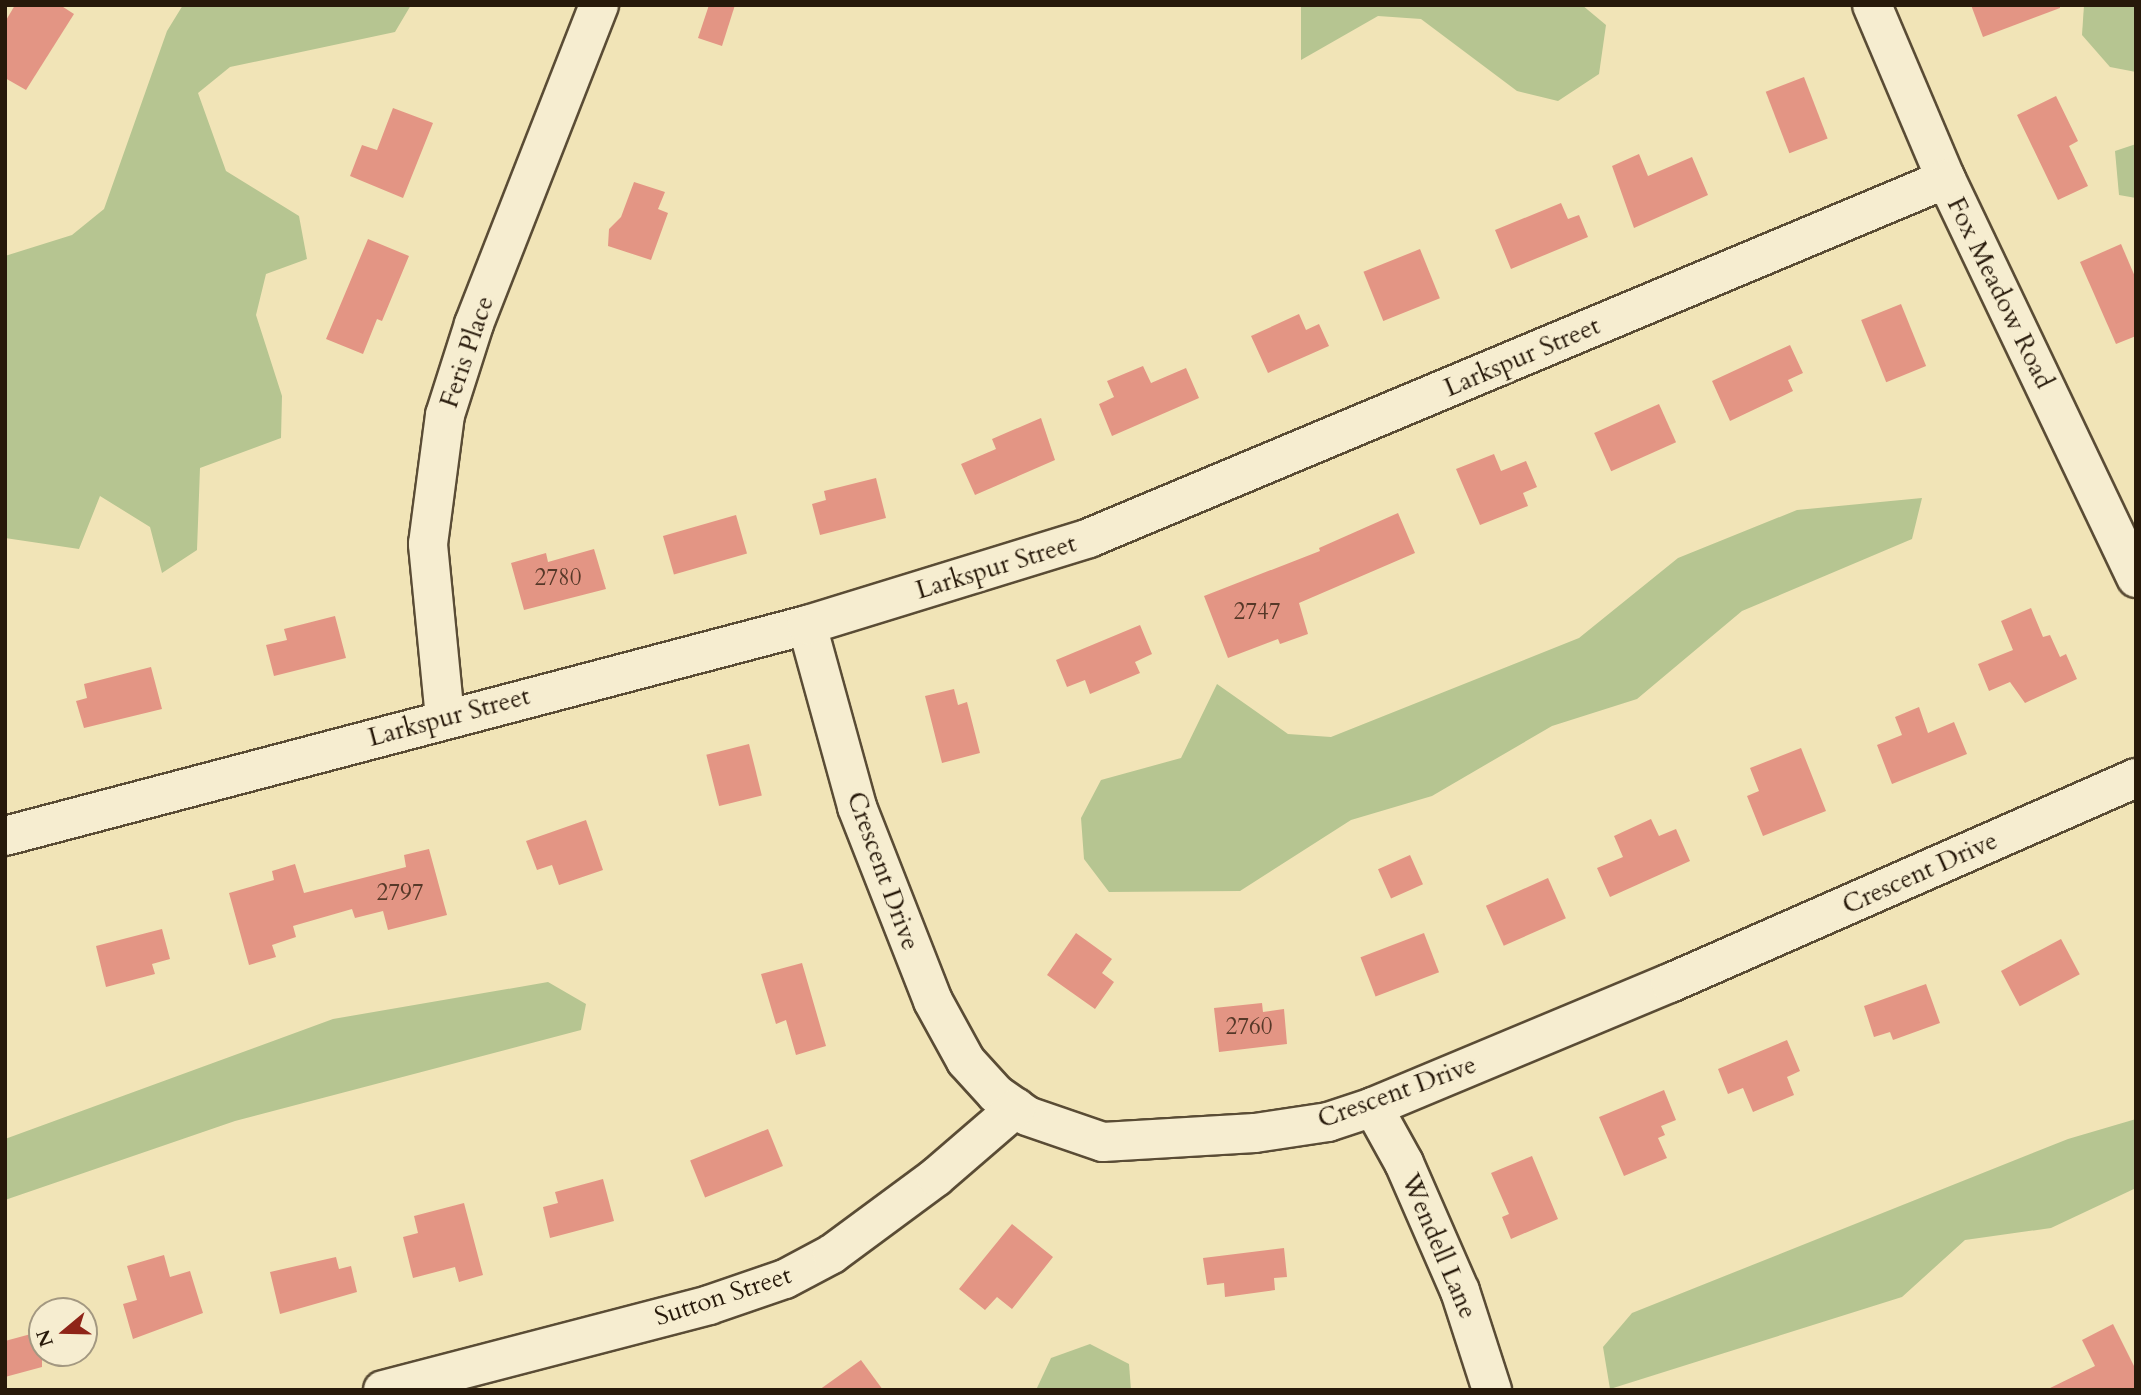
<!DOCTYPE html>
<style>
body{margin:0}
#map{position:relative;width:2141px;height:1395px;overflow:hidden;background:#f1e4b7;font-family:Cardo,serif}
div>[style]{position:absolute}
.green>*{inset:0;background:#b6c591}
.building>*{inset:0;background:#e39584;transform-origin:0 0}
.roads{filter:drop-shadow(2px 0 #5a4c35) drop-shadow(-2px 0 #5a4c35) drop-shadow(0 2px #5a4c35) drop-shadow(0 -2px #5a4c35)}
.minor>*{height:38px;margin:-19px;padding:0 19px;transform-origin:19px;border-radius:19px;background:#f6edd0}
span{translate:-50% -50%;white-space:nowrap;text-align:center;line-height:1.15;-webkit-text-stroke:5px #f6edd0;paint-order:stroke}
.number-label{font-size:23px;color:#563828}
.number-label span{-webkit-text-stroke-width:0}
.street-label{font-size:26px;color:#27190a}
.frame{position:absolute;inset:0;border:7px solid #27190a;pointer-events:none}
.north{position:absolute;left:28px;top:1297px;width:70px;height:70px;box-sizing:border-box;background:#f6edd0;border:2px solid #a39881;border-radius:50%;rotate:251deg;font-size:19px;font-weight:700;line-height:28px;text-align:center;color:#27190a}
.north::after{content:'';display:block;margin:auto;width:24px;height:32px;background:#8f2418;clip-path:polygon(50% 0,100% 100%,50% 72%,0 100%)}
</style>
<div id="map">
<div class="green">
<i style="clip-path:polygon(183px 5px,411px 5px,395px 32px,230px 67px,198px 93px,226px 171px,299px 216px,307px 259px,266px 274px,256px 315px,282px 396px,281px 438px,200px 468px,197px 550px,162px 573px,150px 527px,100px 496px,79px 549px,5px 538px,5px 256px,72px 235px,104px 209px,167px 31px)"></i>
<i style="clip-path:polygon(1301px 5px,1582px 5px,1606px 25px,1599px 74px,1558px 101px,1517px 91px,1421px 19px,1378px 16px,1301px 60px)"></i>
<i style="clip-path:polygon(2084px 5px,2136px 5px,2136px 72px,2110px 67px,2082px 35px)"></i>
<i style="clip-path:polygon(2136px 144px,2136px 198px,2119px 195px,2115px 151px)"></i>
<i style="clip-path:polygon(1922px 498px,1912px 539px,1742px 611px,1637px 699px,1552px 726px,1432px 796px,1351px 820px,1240px 891px,1109px 892px,1084px 859px,1081px 818px,1101px 780px,1181px 758px,1217px 684px,1288px 734px,1331px 737px,1579px 638px,1678px 558px,1797px 510px)"></i>
<i style="clip-path:polygon(548px 982px,586px 1004px,581px 1030px,235px 1121px,5px 1200px,5px 1139px,333px 1019px)"></i>
<i style="clip-path:polygon(2136px 1119px,2136px 1188px,2051px 1228px,1965px 1240px,1902px 1297px,1610px 1389px,1603px 1347px,1632px 1313px,2068px 1139px)"></i>
<i style="clip-path:polygon(1090px 1344px,1129px 1364px,1131px 1390px,1036px 1390px,1051px 1358px)"></i>
</div>
<div class="building">
<i style="clip-path:polygon(15px 5px,60px 5px,74px 14px,26px 90px,5px 78px,5px 22px)"></i>
<i style="clip-path:polygon(709px 5px,735px 5px,722px 46px,698px 38px)"></i>
<i style="clip-path:polygon(1971px 5px,2060px 5px,2060px 8px,1983px 37px)"></i>
<i style="left:1804px;top:77px;width:66px;height:41px;rotate:69deg"></i>
<i style="clip-path:polygon(2056px 96px,2078px 141px,2069px 146px,2088px 186px,2058px 200px,2017px 115px)"></i>
<i style="clip-path:polygon(393px 108px,433px 123px,403px 198px,350px 176px,362px 145px,377px 150px)"></i>
<i style="clip-path:polygon(1639px 154px,1648px 176px,1692px 157px,1708px 195px,1634px 228px,1612px 166px)"></i>
<i style="clip-path:polygon(634px 182px,665px 192px,658px 209px,668px 213px,651px 260px,608px 246px,609px 229px,621px 217px)"></i>
<i style="clip-path:polygon(1561px 203px,1568px 219px,1579px 215px,1588px 237px,1511px 269px,1495px 230px)"></i>
<i style="clip-path:polygon(368px 239px,409px 256px,382px 321px,377px 319px,363px 354px,326px 339px)"></i>
<i style="clip-path:polygon(2121px 244px,2136px 279px,2136px 336px,2116px 344px,2080px 262px)"></i>
<i style="left:1420px;top:249px;width:53px;height:61px;rotate:68deg"></i>
<i style="left:1901px;top:304px;width:67px;height:43px;rotate:68deg"></i>
<i style="clip-path:polygon(1299px 314px,1306px 330px,1319px 324px,1329px 346px,1268px 373px,1251px 336px)"></i>
<i style="clip-path:polygon(1790px 345px,1803px 373px,1788px 380px,1793px 391px,1730px 421px,1712px 381px)"></i>
<i style="clip-path:polygon(1143px 366px,1151px 383px,1186px 368px,1199px 398px,1112px 436px,1099px 404px,1114px 397px,1107px 381px)"></i>
<i style="left:1659px;top:404px;width:42px;height:71px;rotate:66deg"></i>
<i style="clip-path:polygon(1041px 418px,1055px 460px,975px 495px,961px 464px,996px 449px,992px 439px)"></i>
<i style="clip-path:polygon(1494px 454px,1501px 471px,1526px 461px,1537px 487px,1523px 493px,1528px 506px,1480px 525px,1456px 469px)"></i>
<i style="clip-path:polygon(876px 478px,886px 518px,820px 535px,812px 504px,826px 500px,824px 491px)"></i>
<i style="clip-path:polygon(1398px 513px,1415px 553px,1299px 603px,1308px 634px,1280px 644px,1278px 639px,1228px 658px,1204px 596px,1320px 551px,1319px 548px)"></i>
<i style="left:736px;top:515px;width:40px;height:76px;rotate:74deg"></i>
<i style="clip-path:polygon(594px 549px,606px 589px,524px 610px,511px 563px,546px 553px,548px 562px)"></i>
<i style="clip-path:polygon(2031px 608px,2043px 637px,2050px 635px,2060px 657px,2066px 654px,2077px 679px,2025px 703px,2010px 682px,1989px 691px,1978px 664px,2013px 650px,2001px 621px)"></i>
<i style="clip-path:polygon(335px 616px,346px 658px,274px 676px,266px 645px,287px 640px,284px 629px)"></i>
<i style="clip-path:polygon(1140px 625px,1152px 654px,1135px 662px,1140px 673px,1090px 694px,1085px 680px,1067px 687px,1056px 660px)"></i>
<i style="clip-path:polygon(151px 667px,162px 709px,84px 728px,76px 701px,87px 698px,84px 684px)"></i>
<i style="clip-path:polygon(954px 689px,958px 705px,967px 702px,980px 753px,942px 763px,925px 696px)"></i>
<i style="clip-path:polygon(1919px 707px,1928px 733px,1954px 722px,1967px 754px,1892px 784px,1877px 745px,1902px 735px,1895px 717px)"></i>
<i style="left:749px;top:744px;width:53px;height:44px;rotate:76deg"></i>
<i style="clip-path:polygon(1801px 748px,1826px 811px,1763px 836px,1747px 796px,1759px 791px,1750px 768px)"></i>
<i style="clip-path:polygon(1651px 819px,1659px 836px,1676px 829px,1690px 861px,1610px 897px,1597px 868px,1623px 857px,1614px 836px)"></i>
<i style="clip-path:polygon(586px 820px,603px 870px,559px 885px,552px 865px,537px 870px,526px 841px)"></i>
<i style="clip-path:polygon(429px 849px,447px 915px,388px 930px,383px 911px,355px 918px,352px 909px,293px 926px,296px 937px,272px 945px,276px 957px,249px 965px,229px 893px,274px 880px,272px 871px,295px 864px,304px 893px,406px 867px,404px 855px)"></i>
<i style="left:1410px;top:855px;width:32px;height:35px;rotate:66deg"></i>
<i style="left:1548px;top:878px;width:44px;height:68px;rotate:66deg"></i>
<i style="clip-path:polygon(162px 929px,170px 959px,152px 964px,155px 974px,106px 987px,96px 946px)"></i>
<i style="clip-path:polygon(1076px 933px,1112px 959px,1102px 973px,1114px 982px,1095px 1009px,1047px 975px)"></i>
<i style="left:1424px;top:933px;width:42px;height:68px;rotate:69deg"></i>
<i style="left:2061px;top:939px;width:40px;height:68px;rotate:62deg"></i>
<i style="clip-path:polygon(802px 963px,826px 1046px,796px 1055px,786px 1020px,776px 1024px,761px 974px)"></i>
<i style="clip-path:polygon(1926px 984px,1940px 1023px,1893px 1040px,1890px 1032px,1874px 1037px,1864px 1006px)"></i>
<i style="clip-path:polygon(1262px 1003px,1263px 1012px,1284px 1009px,1287px 1044px,1219px 1052px,1214px 1008px)"></i>
<i style="clip-path:polygon(1787px 1040px,1800px 1071px,1787px 1077px,1794px 1095px,1753px 1112px,1743px 1088px,1728px 1094px,1718px 1069px)"></i>
<i style="clip-path:polygon(1664px 1090px,1676px 1120px,1661px 1126px,1665px 1135px,1658px 1138px,1667px 1158px,1624px 1176px,1599px 1117px)"></i>
<i style="left:768px;top:1129px;width:40px;height:84px;rotate:68deg"></i>
<i style="clip-path:polygon(1532px 1156px,1558px 1219px,1511px 1239px,1502px 1217px,1509px 1214px,1491px 1173px)"></i>
<i style="clip-path:polygon(603px 1179px,614px 1221px,550px 1238px,543px 1207px,558px 1203px,555px 1192px)"></i>
<i style="clip-path:polygon(464px 1203px,483px 1275px,459px 1282px,455px 1267px,413px 1278px,403px 1237px,418px 1233px,414px 1216px)"></i>
<i style="clip-path:polygon(1012px 1224px,1053px 1257px,1012px 1309px,997px 1297px,985px 1310px,959px 1289px)"></i>
<i style="clip-path:polygon(1284px 1248px,1287px 1277px,1274px 1278px,1275px 1290px,1225px 1297px,1224px 1283px,1207px 1285px,1203px 1258px)"></i>
<i style="clip-path:polygon(164px 1255px,170px 1277px,190px 1271px,203px 1313px,133px 1339px,123px 1304px,137px 1300px,127px 1266px)"></i>
<i style="clip-path:polygon(336px 1257px,339px 1269px,351px 1266px,357px 1292px,280px 1314px,270px 1272px)"></i>
<i style="clip-path:polygon(2113px 1324px,2136px 1370px,2136px 1390px,2046px 1390px,2095px 1366px,2082px 1340px)"></i>
<i style="clip-path:polygon(42px 1331px,42px 1367px,5px 1377px,5px 1341px)"></i>
<i style="clip-path:polygon(861px 1360px,883px 1390px,819px 1390px)"></i>
</div>
<div class="roads">
<div class="minor">
<i style="left:1872px;top:5px;width:189px;rotate:67deg"></i>
<i style="left:1946px;top:179px;width:442px;rotate:64.5deg"></i>
<i style="left:807px;top:625px;width:189px;rotate:74.6deg"></i>
<i style="left:857px;top:807px;width:208px;rotate:68.6deg"></i>
<i style="left:933px;top:1001px;width:68px;rotate:61.2deg"></i>
<i style="left:966px;top:1061px;width:45px;rotate:47.7deg"></i>
<i style="left:996px;top:1094px;width:38px;rotate:35deg"></i>
<i style="left:1027px;top:1116px;width:80px;rotate:18.9deg"></i>
<i style="left:1103px;top:1142px;width:152px;rotate:-3.4deg"></i>
<i style="left:1255px;top:1133px;width:74px;rotate:-8.6deg"></i>
<i style="left:1328px;top:1122px;width:47px;rotate:-18.4deg"></i>
<i style="left:1373px;top:1107px;width:322px;rotate:-22.7deg"></i>
<i style="left:1670px;top:983px;width:509px;rotate:-23.75deg"></i>
<i style="left:445px;top:718px;width:175px;rotate:-95.6deg"></i>
<i style="left:428px;top:544px;width:130px;rotate:-82.5deg"></i>
<i style="left:445px;top:415px;width:96px;rotate:-72.3deg"></i>
<i style="left:474px;top:324px;width:343px;rotate:-68.6deg"></i>
<i style="left:5px;top:836px;width:829px;rotate:-14.74deg"></i>
<i style="left:807px;top:625px;width:295px;rotate:-17.1deg"></i>
<i style="left:1089px;top:538px;width:929px;rotate:-22.73deg"></i>
<i style="left:1373px;top:1107px;width:64px;rotate:61deg"></i>
<i style="left:1404px;top:1163px;width:140px;rotate:66.4deg"></i>
<i style="left:1460px;top:1291px;width:104px;rotate:72.1deg"></i>
<i style="left:383px;top:1390px;width:337px;rotate:-14.6deg"></i>
<i style="left:709px;top:1305px;width:80px;rotate:-18.9deg"></i>
<i style="left:785px;top:1279px;width:53px;rotate:-28deg"></i>
<i style="left:832px;top:1254px;width:129px;rotate:-36.5deg"></i>
<i style="left:936px;top:1177px;width:106px;rotate:-40.8deg"></i>
</div>
</div>
<div class="number-label">
<span style="left:558px;top:578px">2780</span>
<span style="left:1257px;top:612px">2747</span>
<span style="left:400px;top:893px">2797</span>
<span style="left:1249px;top:1027px">2760</span>
</div>
<div class="street-label">
<span style="left:2000px;top:293px;rotate:64deg">Fox Meadow Road</span>
<span style="left:467px;top:352px;rotate:-71deg">Feris Place</span>
<span style="left:1522px;top:357px;rotate:-23deg">Larkspur Street</span>
<span style="left:996px;top:567px;rotate:-17deg">Larkspur Street</span>
<span style="left:449px;top:717px;rotate:-15deg">Larkspur Street</span>
<span style="left:883px;top:871px;rotate:70deg">Crescent Drive</span>
<span style="left:1920px;top:873px;rotate:-24deg">Crescent Drive</span>
<span style="left:1397px;top:1092px;rotate:-20deg">Crescent Drive</span>
<span style="left:1439px;top:1246px;rotate:67deg">Wendell Lane</span>
<span style="left:723px;top:1296px;rotate:-18deg">Sutton Street</span>
</div>
<div class="frame"></div>
<div class="north">N</div>
</div>
